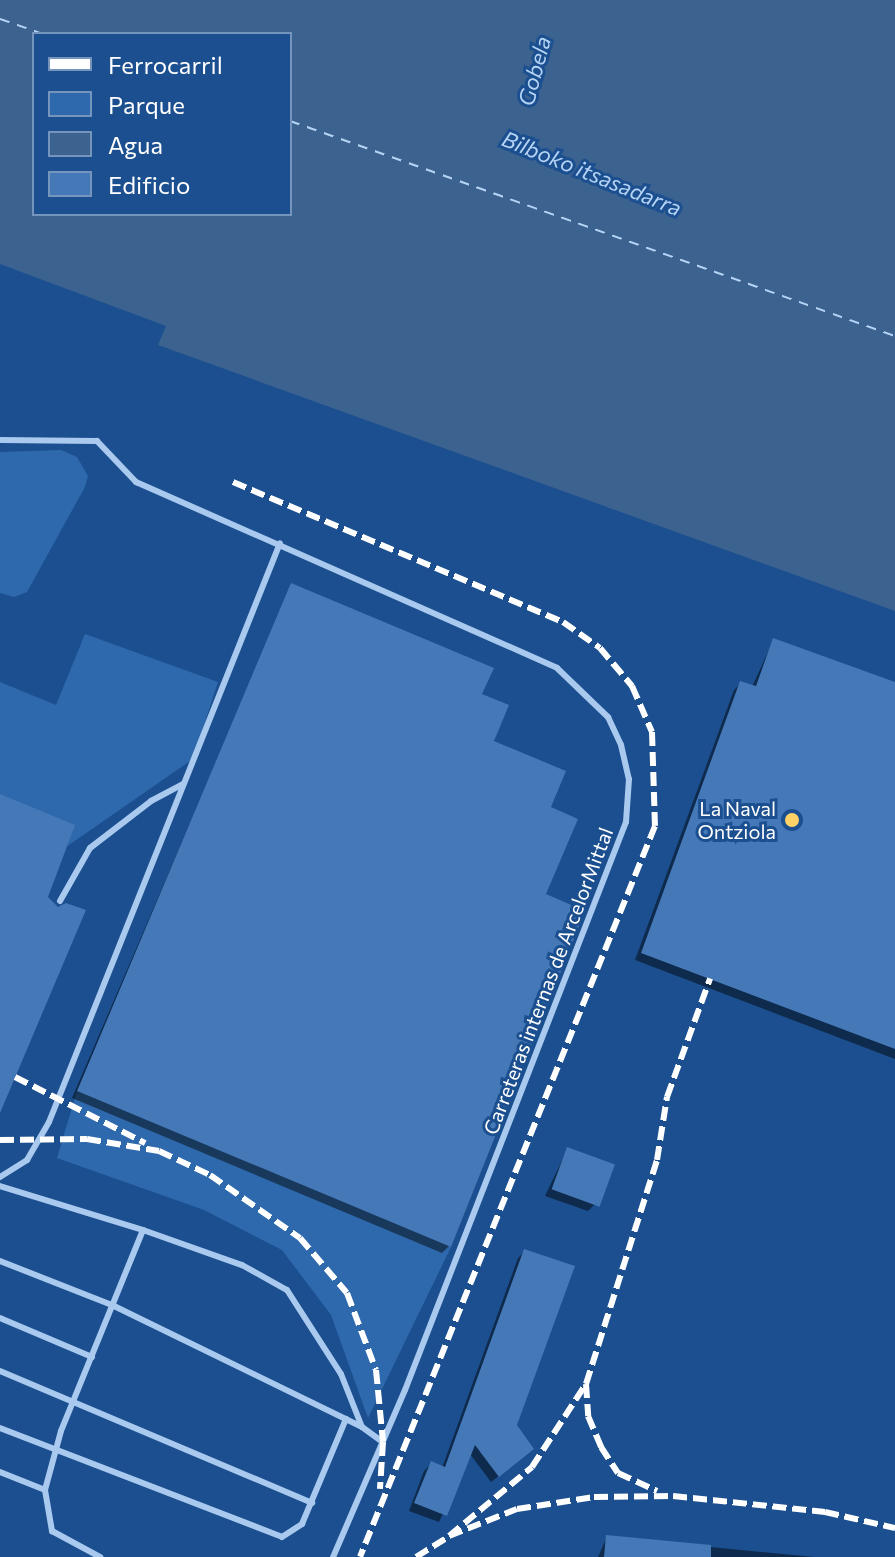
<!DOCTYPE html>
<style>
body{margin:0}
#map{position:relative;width:895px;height:1557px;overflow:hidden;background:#1b4f8f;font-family:Commissioner,sans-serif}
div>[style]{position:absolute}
.green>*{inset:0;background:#2e69ad}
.water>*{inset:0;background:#3c6290}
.shadow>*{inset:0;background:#0007}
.ferry>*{height:2px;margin-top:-1px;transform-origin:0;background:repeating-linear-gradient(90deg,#b5d3f5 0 10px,transparent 0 18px)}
.building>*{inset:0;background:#4478b7;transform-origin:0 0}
.lane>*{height:6px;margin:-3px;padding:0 3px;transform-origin:3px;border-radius:3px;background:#a9c9ee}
.rail>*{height:6px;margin-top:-3px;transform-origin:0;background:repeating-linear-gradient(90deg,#fff 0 14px,transparent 0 20px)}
.dots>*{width:22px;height:22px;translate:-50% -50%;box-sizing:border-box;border:4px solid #1b4f8f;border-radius:50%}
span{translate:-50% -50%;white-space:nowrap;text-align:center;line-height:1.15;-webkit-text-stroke:6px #1b4f8f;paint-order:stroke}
.poi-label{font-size:20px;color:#fff}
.right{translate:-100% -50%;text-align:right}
.street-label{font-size:20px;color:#fff}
.water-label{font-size:22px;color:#b5d3f5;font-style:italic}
.legend{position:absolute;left:32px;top:32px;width:260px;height:184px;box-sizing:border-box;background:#1b4f8f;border:2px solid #7695bc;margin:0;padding:10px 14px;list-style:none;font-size:24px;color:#fff}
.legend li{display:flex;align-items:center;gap:16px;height:40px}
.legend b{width:40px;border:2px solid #7695bc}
</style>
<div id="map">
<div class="green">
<i style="clip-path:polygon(61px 450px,77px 457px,88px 476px,85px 487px,27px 592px,14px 597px,0 593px,0 452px)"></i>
<i style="clip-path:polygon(85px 634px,218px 682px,193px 759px,66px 847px,0 794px,0 682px,56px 705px)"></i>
<i style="clip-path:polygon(77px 1091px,451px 1247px,368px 1418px,331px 1315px,282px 1250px,204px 1210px,57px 1158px)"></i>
</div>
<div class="water">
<i style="clip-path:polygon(evenodd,0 0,895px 0,895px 611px,158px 345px,166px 326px,0 264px,0 0,290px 34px,290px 214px,34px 214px,34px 34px,290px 34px)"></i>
</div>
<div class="shadow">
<i style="clip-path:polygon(292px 586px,480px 695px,543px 896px,449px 1246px,442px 1253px,72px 1098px)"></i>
<i style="clip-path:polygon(773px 641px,895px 684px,895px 1059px,635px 960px,734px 690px,741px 683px,752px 687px)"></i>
<i style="clip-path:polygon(567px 1150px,595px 1204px,588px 1211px,545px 1196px)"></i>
<i style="clip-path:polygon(525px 1251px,515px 1425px,525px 1455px,491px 1482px,470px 1454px,439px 1522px,409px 1511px,424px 1471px,431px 1464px,442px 1468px,518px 1258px)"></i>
<i style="clip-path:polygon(607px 1537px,814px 1557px,598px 1557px)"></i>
</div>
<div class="ferry">
<i style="left:0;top:19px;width:46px;rotate:19.2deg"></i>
<i style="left:290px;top:121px;width:642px;rotate:19.56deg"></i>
</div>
<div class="building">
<i style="clip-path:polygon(291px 583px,494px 668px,482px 694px,509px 705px,494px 741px,566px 771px,551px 807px,578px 819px,546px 894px,585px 911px,451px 1247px,77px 1091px)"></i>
<i style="clip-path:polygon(773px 638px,895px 682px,895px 1049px,641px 953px,740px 681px,756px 686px)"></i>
<i style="clip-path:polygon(0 794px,75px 825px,48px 897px,58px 907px,66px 903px,86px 910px,0 1113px)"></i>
<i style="left:567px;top:1147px;width:51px;height:45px;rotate:20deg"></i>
<i style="clip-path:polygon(524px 1249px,575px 1266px,517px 1425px,534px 1449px,499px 1477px,475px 1445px,447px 1516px,414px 1503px,431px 1461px,445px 1467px)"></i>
<i style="clip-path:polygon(606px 1535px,711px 1545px,711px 1557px,604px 1557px)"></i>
</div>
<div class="lane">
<i style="left:0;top:440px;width:97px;rotate:0.6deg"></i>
<i style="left:97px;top:441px;width:57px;rotate:46.4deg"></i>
<i style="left:136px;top:482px;width:460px;rotate:23.8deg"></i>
<i style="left:557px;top:668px;width:71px;rotate:43.9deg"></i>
<i style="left:608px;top:717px;width:31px;rotate:65deg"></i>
<i style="left:621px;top:745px;width:35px;rotate:77deg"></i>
<i style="left:629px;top:779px;width:43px;rotate:94deg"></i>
<i style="left:626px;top:822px;width:609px;rotate:111.26deg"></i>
<i style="left:405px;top:1390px;width:182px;rotate:113.3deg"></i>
<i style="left:60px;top:901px;width:61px;rotate:-60.5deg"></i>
<i style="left:90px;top:848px;width:77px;rotate:-37.6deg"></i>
<i style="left:151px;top:801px;width:36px;rotate:-28deg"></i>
<i style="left:0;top:1177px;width:32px;rotate:-32deg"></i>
<i style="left:27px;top:1160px;width:44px;rotate:-59.9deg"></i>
<i style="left:49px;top:1122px;width:623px;rotate:-68.25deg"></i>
<i style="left:0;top:1186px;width:150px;rotate:17.1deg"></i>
<i style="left:143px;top:1230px;width:217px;rotate:112.2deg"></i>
<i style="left:61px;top:1431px;width:61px;rotate:105.2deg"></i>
<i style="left:45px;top:1490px;width:42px;rotate:80.3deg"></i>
<i style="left:52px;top:1531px;width:55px;rotate:28.4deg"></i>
<i style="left:143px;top:1230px;width:105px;rotate:19.5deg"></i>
<i style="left:242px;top:1265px;width:51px;rotate:29.1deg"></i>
<i style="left:287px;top:1290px;width:100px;rotate:57.3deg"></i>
<i style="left:341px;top:1374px;width:57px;rotate:68.4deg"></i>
<i style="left:0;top:1261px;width:123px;rotate:21.5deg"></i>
<i style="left:114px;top:1306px;width:276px;rotate:26deg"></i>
<i style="left:362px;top:1427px;width:26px;rotate:36deg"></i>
<i style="left:0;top:1318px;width:100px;rotate:23deg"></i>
<i style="left:0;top:1371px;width:339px;rotate:22.9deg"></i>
<i style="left:0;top:1428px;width:302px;rotate:21.1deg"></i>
<i style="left:282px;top:1537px;width:24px;rotate:-33deg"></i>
<i style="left:302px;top:1524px;width:114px;rotate:-67.3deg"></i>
<i style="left:0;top:1472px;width:48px;rotate:21.8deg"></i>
</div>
<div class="rail">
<i style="left:233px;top:482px;width:358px;rotate:23deg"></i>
<i style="left:563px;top:622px;width:45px;rotate:35.1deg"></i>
<i style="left:600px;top:648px;width:50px;rotate:49.9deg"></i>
<i style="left:632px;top:686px;width:50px;rotate:66.5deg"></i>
<i style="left:652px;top:732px;width:94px;rotate:88.2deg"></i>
<i style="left:655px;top:826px;width:788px;rotate:111.98deg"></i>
<i style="left:15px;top:1077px;width:146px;rotate:26.9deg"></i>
<i style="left:0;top:1140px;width:87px;rotate:-0.7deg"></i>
<i style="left:87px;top:1139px;width:73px;rotate:9.5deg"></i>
<i style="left:159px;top:1151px;width:56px;rotate:25.2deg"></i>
<i style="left:210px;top:1175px;width:110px;rotate:35deg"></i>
<i style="left:300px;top:1238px;width:72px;rotate:49.5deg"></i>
<i style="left:347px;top:1293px;width:82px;rotate:69.4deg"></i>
<i style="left:376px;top:1370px;width:72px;rotate:84.4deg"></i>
<i style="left:383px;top:1442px;width:47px;rotate:93.7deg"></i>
<i style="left:586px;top:1384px;width:32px;rotate:86deg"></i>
<i style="left:588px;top:1416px;width:34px;rotate:67deg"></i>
<i style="left:601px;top:1447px;width:31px;rotate:57deg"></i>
<i style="left:618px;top:1473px;width:43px;rotate:24.8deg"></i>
<i style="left:449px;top:1536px;width:108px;rotate:-39.7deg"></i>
<i style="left:532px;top:1467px;width:99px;rotate:-57deg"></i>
<i style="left:586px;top:1384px;width:235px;rotate:-72.4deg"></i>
<i style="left:657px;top:1160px;width:64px;rotate:-81deg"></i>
<i style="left:667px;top:1097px;width:126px;rotate:-70deg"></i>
<i style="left:416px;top:1557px;width:39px;rotate:-32deg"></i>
<i style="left:449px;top:1536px;width:73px;rotate:-21.7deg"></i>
<i style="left:517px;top:1509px;width:78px;rotate:-8.9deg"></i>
<i style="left:594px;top:1497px;width:79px;rotate:-0.7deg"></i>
<i style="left:673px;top:1496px;width:153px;rotate:6deg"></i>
<i style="left:825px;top:1512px;width:72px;rotate:12.9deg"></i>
</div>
<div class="dots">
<i style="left:792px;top:820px;background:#ffd166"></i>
</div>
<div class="poi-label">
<span class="right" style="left:776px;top:820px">La Naval<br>Ontziola</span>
</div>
<div class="street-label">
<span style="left:548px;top:981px;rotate:-69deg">Carreteras internas de ArcelorMittal</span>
</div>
<div class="water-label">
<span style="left:534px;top:71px;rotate:-75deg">Gobela</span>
<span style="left:592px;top:173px;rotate:22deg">Bilboko itsasadarra</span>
</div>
<ul class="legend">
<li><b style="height:10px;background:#fff"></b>Ferrocarril</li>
<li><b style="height:22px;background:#2e69ad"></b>Parque</li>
<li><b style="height:22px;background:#3c6290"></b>Agua</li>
<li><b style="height:22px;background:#4478b7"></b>Edificio</li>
</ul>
</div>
